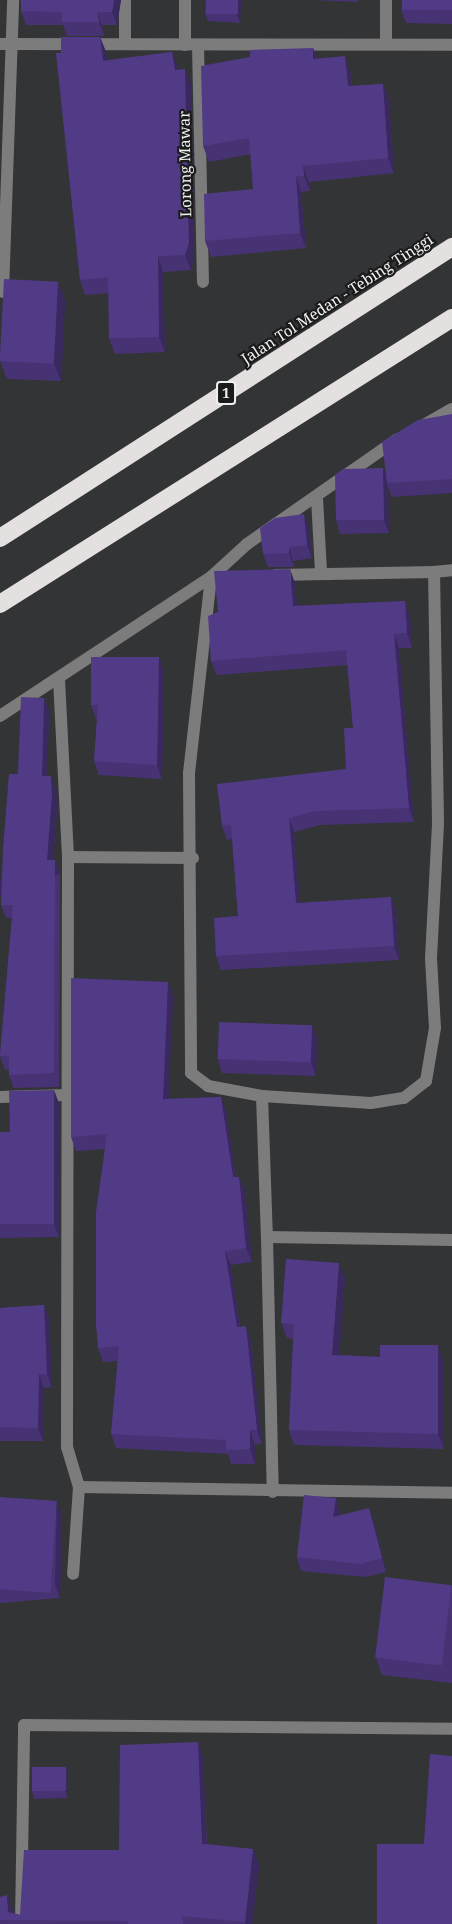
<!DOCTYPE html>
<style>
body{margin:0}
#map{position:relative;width:452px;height:1924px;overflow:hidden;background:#323436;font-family:"Noto Serif",serif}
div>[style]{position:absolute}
.minor>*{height:12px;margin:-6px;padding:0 6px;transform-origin:6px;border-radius:6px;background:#7d7c7c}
.motorway>*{height:18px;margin:-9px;padding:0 9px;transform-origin:9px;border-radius:9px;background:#e4e0df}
.wall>*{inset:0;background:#473373}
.shaded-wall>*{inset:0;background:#39295e;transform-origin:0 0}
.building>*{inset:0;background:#523b86;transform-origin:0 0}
span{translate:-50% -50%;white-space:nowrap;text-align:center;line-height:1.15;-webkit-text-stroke:4.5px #1b1b1c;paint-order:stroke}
.shield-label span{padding:2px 4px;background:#1b1b1c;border:2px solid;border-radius:4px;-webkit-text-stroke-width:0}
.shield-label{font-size:14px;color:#eff0f2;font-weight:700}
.street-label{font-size:15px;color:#eff0f2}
</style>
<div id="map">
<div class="minor">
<i style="left:125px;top:0;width:43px;rotate:90deg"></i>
<i style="left:185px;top:0;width:45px;rotate:90deg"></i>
<i style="left:0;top:44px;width:452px;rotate:0.1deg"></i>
<i style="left:386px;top:44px;width:44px;rotate:-90deg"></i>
<i style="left:198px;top:45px;width:237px;rotate:88.8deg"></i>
<i style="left:3px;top:292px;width:292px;rotate:-88deg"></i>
<i style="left:424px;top:425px;width:32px;rotate:-30deg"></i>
<i style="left:317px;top:498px;width:75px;rotate:86.9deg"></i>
<i style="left:276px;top:575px;width:158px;rotate:-1.1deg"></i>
<i style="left:211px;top:577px;width:197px;rotate:96.4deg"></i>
<i style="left:189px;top:773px;width:300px;rotate:89.6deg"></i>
<i style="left:191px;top:1073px;width:21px;rotate:37deg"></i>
<i style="left:208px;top:1086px;width:55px;rotate:10.5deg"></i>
<i style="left:262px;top:1096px;width:141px;rotate:88deg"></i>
<i style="left:267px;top:1237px;width:185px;rotate:0.9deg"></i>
<i style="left:59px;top:679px;width:178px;rotate:87.1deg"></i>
<i style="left:68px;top:857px;width:590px;rotate:90.1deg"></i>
<i style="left:67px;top:1447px;width:42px;rotate:73.3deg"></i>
<i style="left:79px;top:1487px;width:87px;rotate:93.9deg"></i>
<i style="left:0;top:716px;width:253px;rotate:-33.4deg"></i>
<i style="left:211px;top:577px;width:49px;rotate:-42.5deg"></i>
<i style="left:247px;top:544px;width:182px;rotate:-34.9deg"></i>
<i style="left:68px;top:857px;width:125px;rotate:0.5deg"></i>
<i style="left:262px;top:1096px;width:109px;rotate:3.7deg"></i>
<i style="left:371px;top:1103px;width:33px;rotate:-9deg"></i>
<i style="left:404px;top:1098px;width:28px;rotate:-38deg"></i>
<i style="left:426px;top:1081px;width:54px;rotate:-80.4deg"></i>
<i style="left:435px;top:1028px;width:70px;rotate:-93.3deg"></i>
<i style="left:431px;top:958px;width:135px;rotate:-87deg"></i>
<i style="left:438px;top:823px;width:251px;rotate:-90.9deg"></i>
<i style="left:434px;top:572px;width:18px;rotate:-6deg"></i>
<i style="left:0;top:1097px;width:66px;rotate:-1.7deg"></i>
<i style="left:267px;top:1237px;width:255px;rotate:88.7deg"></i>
<i style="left:79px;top:1487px;width:373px;rotate:0.9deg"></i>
<i style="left:21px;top:1924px;width:199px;rotate:-89.1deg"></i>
<i style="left:24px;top:1725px;width:428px;rotate:0.5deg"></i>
</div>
<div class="motorway">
<i style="left:0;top:538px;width:538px;rotate:-32.77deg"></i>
<i style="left:0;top:604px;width:535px;rotate:-32.32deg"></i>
</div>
<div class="wall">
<i style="clip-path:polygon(121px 0,117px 25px,102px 25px,104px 36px,67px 36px,63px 25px,26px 25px,21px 11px)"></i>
<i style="clip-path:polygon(206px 0,241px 0,240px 23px,208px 21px,205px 14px)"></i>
<i style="clip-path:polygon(312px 0,358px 0,358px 2px)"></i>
<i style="clip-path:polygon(452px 0,452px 24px,406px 23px,401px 10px)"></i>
<i style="clip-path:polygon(100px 37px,106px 52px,107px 60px,172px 52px,178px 70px,191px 84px,194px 259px,191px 270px,163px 272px,165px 352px,115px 354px,109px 338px,109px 293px,85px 295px,80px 280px,61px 53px)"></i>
<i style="clip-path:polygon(313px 48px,317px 59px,350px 71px,352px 86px,383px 84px,389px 100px,394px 173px,309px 182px,310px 191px,301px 192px,306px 248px,211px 257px,205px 241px,253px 189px,251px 154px,209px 162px,203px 146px)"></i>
<i style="clip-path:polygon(58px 282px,65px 300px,61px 381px,7px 379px,0 361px)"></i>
<i style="clip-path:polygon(452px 414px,452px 493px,392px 497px,388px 487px,389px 533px,340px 534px,336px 520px,386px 476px)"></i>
<i style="clip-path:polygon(309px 527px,312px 558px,293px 561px,294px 567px,268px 567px,263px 554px)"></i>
<i style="clip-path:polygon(295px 583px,297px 606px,405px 601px,410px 616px,412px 648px,399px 648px,414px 822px,320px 825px,294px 832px,300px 903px,396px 911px,399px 960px,221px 970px,216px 956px,238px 916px,232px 839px,227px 840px,222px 826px,346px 769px,353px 728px,348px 665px,217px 675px,211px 661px)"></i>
<i style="clip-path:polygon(164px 670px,162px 779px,99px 775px,94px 761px,97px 719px,96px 719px,91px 705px)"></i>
<i style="clip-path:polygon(44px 698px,49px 711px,47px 776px,56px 790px,57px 808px,53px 860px,55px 860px,60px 874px,59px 1087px,14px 1088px,9px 1075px,9px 1070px,5px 1070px,0 1056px,12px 918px,6px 918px,1px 905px,18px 774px)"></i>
<i style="clip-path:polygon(173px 996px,168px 1099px,221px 1097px,226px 1111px,236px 1177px,239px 1177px,245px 1191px,252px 1262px,231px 1265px,240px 1327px,251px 1341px,262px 1444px,255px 1444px,255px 1464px,231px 1464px,228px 1454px,116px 1448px,111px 1434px,118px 1361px,103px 1362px,98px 1348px,105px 1149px,76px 1151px,71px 1137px)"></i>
<i style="clip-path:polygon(312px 1025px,317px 1038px,316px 1076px,222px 1073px,218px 1059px)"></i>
<i style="clip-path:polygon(59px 1103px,59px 1237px,0 1238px,0 1132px,10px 1132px)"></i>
<i style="clip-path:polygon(345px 1278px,339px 1355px,443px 1360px,444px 1449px,294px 1445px,289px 1430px,293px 1339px,287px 1338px,281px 1323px)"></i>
<i style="clip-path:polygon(44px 1305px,49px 1318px,52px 1387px,44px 1388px,43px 1441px,0 1441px,0 1308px)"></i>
<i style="clip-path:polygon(0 1497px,62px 1514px,60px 1598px,0 1603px)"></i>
<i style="clip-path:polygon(336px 1498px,340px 1512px,340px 1515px,374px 1522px,386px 1572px,365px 1577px,301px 1571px,297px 1557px)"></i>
<i style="clip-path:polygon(452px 1585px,452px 1683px,382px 1675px,376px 1658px)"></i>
<i style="clip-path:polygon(198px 1742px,203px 1758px,207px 1844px,253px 1849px,259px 1865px,252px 1924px,0 1924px,0 1897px,13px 1911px,13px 1913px,20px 1915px,119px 1850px)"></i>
<i style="clip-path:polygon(68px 1774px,68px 1798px,34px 1799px,32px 1791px)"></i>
</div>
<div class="shaded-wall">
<i style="clip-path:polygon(114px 0,121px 0,117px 25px,112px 12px)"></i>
<i style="clip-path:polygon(238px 0,241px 0,240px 23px,237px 15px)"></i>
<i style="clip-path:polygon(97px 12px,102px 25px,104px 36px,99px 22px)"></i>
<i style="clip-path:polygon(100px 37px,106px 52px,109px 76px,103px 61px)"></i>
<i style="clip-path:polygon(313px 48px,319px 64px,313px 59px)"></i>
<i style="clip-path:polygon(172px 52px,178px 68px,180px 86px,175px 70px)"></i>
<i style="clip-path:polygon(345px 56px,350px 71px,354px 102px,348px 86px)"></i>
<i style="clip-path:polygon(185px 69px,191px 84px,194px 259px,191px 270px,185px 255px)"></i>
<i style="clip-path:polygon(383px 84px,389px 100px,394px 173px,388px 158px)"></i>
<i style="clip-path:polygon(303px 166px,309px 182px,310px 191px,304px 176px)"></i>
<i style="clip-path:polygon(296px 176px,301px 192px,306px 248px,300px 233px)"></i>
<i style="clip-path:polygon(158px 256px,163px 272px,165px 352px,159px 337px)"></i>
<i style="clip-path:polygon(58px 282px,65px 300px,61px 381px,54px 363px)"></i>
<i style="clip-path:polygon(383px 468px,388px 482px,387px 483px,388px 487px,389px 533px,384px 520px)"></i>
<i style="clip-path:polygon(304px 514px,309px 527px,312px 558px,307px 545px)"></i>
<i style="clip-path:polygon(289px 547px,293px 561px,294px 567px,289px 553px)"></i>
<i style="clip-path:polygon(290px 569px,295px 583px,298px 620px,293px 606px)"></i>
<i style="clip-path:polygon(405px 601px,410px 616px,412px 648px,407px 633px)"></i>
<i style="clip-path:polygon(394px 634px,399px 648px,414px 822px,409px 808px)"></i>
<i style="clip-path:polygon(159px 657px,164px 670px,162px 779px,157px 765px)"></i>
<i style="clip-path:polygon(44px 698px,49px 711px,47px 789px,42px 776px)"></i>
<i style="clip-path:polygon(51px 776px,56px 790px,57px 808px,52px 873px,47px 860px)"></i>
<i style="clip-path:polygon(289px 818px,294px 832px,301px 918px,296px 903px)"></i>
<i style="left:55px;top:860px;width:15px;height:213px;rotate:70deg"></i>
<i style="clip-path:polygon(391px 897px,396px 911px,399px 960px,394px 946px)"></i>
<i style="clip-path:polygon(168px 982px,173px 996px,168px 1114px,163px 1099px)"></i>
<i style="clip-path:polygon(312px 1025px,317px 1038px,316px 1076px,311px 1062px)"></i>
<i style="clip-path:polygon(54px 1090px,59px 1103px,59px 1237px,54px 1224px)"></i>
<i style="clip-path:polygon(221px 1097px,226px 1111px,238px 1192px,233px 1177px)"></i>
<i style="clip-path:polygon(239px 1177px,245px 1191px,252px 1262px,246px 1248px)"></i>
<i style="clip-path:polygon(225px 1251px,231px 1265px,242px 1342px,237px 1327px)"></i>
<i style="clip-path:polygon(339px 1263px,345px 1278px,338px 1370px,332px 1355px)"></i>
<i style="clip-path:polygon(44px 1305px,49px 1318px,52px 1387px,47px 1374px)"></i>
<i style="clip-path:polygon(246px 1326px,251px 1341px,262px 1444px,257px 1430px)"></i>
<i style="clip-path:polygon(438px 1345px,443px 1360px,444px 1449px,438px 1434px)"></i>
<i style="clip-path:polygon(39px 1374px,44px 1388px,43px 1441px,38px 1428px)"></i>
<i style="clip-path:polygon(250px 1430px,255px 1444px,255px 1464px,250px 1449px)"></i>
<i style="clip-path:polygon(336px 1498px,340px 1512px,338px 1530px,333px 1517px)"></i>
<i style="clip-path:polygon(57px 1501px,62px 1514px,60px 1598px,55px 1585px)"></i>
<i style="clip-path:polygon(369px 1508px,374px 1522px,386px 1572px,382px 1558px)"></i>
<i style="clip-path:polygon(198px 1742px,203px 1758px,207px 1860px,202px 1844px)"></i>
<i style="clip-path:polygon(66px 1767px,68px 1774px,68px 1798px,65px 1791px)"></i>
<i style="clip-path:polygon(253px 1849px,259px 1865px,252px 1924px,245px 1924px)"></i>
<i style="clip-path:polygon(7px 1895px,13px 1911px,14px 1921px,8px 1912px)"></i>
</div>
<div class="building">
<i style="clip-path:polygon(21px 0,114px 0,112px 12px,97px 12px,99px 22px,62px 22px,62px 12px,21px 11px)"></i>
<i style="left:206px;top:0;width:32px;height:14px"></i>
<i style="left:402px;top:0;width:50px;height:10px"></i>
<i style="clip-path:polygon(61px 37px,100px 37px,103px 61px,172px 52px,175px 70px,185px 69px,189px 243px,185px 255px,158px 256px,159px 337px,109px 338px,108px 277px,80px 280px,56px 53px,61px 53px)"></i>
<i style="clip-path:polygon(313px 48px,313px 59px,345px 56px,348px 86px,383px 84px,388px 158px,303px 166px,304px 176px,296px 176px,300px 233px,205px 241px,204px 194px,253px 189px,249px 138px,203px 146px,201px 66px,250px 57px,250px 50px)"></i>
<i style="left:4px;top:279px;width:54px;height:82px;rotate:3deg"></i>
<i style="clip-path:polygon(452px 414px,452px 479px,387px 483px,382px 442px,418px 420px)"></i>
<i style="clip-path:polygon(383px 468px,384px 520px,336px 520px,335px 475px,343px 469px)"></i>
<i style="clip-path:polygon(304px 514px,307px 545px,289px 547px,289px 553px,263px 554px,260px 528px,275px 518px)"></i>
<i style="clip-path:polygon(290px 569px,293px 606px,405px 601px,407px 633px,394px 634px,409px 808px,315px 811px,289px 818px,296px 903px,391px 897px,394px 946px,216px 956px,214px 918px,238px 916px,231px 825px,222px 826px,217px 784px,346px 769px,344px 728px,353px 728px,346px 650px,211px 661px,208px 616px,218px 612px,214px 571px)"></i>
<i style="clip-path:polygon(91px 657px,159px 657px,157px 765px,94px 761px,98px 705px,91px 705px)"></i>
<i style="clip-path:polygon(21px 697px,44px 698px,42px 776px,51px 776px,52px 795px,47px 860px,55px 860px,54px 1073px,9px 1075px,9px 1056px,0 1056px,0 1055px,13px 905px,1px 905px,3px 849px,9px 774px,18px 774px)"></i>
<i style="clip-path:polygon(71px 978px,168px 982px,163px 1099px,221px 1097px,233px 1177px,239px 1177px,246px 1248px,225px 1251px,237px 1327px,246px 1326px,257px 1430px,250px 1430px,250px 1449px,226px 1450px,226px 1440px,111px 1434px,119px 1346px,98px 1348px,96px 1324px,96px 1212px,107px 1134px,71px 1137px)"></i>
<i style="left:219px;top:1022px;width:93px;height:37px;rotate:2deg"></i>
<i style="clip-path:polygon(54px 1090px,54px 1224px,0 1224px,0 1132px,10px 1132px,9px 1091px)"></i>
<i style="clip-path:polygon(286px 1259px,339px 1263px,332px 1355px,380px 1357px,380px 1345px,438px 1345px,438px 1434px,289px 1430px,294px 1324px,281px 1323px)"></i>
<i style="clip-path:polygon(44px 1305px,47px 1374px,39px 1374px,38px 1428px,0 1427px,0 1308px)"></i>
<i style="clip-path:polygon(304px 1495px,336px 1498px,333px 1517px,369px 1508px,382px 1558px,360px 1564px,297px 1557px)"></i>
<i style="left:0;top:1497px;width:57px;height:92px;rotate:4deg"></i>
<i style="left:385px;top:1577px;width:67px;height:81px;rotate:7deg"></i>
<i style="clip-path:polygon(198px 1742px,202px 1844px,253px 1849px,245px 1922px,182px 1916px,183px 1924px,128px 1924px,128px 1921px,0 1920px,0 1897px,7px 1895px,8px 1912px,20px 1915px,24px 1850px,119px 1850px,120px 1745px)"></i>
<i style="clip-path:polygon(430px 1754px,452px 1756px,452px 1924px,377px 1924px,377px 1844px,424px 1844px)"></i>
<i style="left:32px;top:1767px;width:34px;height:24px"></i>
</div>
<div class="shield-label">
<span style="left:226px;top:393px">1</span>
</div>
<div class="street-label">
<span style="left:185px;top:164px;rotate:-91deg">Lorong Mawar</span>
<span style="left:337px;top:299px;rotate:-33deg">Jalan Tol Medan - Tebing Tinggi</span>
</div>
</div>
